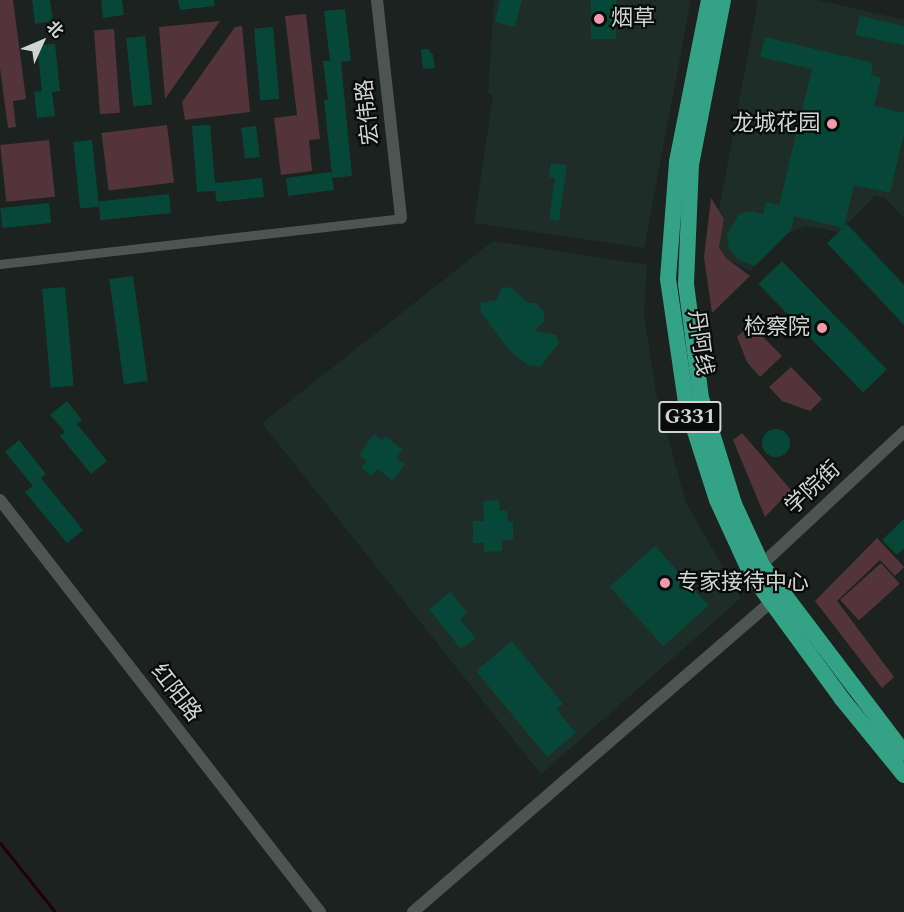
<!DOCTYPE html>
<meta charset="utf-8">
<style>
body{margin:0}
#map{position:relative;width:904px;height:912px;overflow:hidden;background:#1b2220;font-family:Spectral,"Noto Sans SC",serif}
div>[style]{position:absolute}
.built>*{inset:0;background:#1f2d28}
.green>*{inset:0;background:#53343a;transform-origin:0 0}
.stream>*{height:3px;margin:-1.5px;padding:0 1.5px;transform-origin:1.5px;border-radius:1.5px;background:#220009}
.building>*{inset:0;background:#074738;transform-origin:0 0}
.round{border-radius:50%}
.minor>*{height:9px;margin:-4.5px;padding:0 4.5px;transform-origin:4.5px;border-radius:4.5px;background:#4d5552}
.tertiary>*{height:12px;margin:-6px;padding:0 6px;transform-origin:6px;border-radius:6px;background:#4d5552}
.trunk>*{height:16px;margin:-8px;padding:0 8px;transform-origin:8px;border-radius:8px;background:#34a287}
.dots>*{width:16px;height:16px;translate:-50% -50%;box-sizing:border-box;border:3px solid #080b0a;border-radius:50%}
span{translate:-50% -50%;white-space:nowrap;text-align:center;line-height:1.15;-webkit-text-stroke:4.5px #080b0a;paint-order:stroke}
.shield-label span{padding:2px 4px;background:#080b0a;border:2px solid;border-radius:4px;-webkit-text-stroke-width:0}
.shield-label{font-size:21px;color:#d0d5d3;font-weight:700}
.poi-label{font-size:22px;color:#d0d5d3}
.left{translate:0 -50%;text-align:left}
.right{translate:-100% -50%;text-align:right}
.street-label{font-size:22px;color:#d0d5d3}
.north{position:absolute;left:12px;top:12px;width:60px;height:60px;-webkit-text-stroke:4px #080b0a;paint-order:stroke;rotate:46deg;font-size:16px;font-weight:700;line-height:24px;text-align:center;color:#d0d5d3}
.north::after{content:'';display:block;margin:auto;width:21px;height:27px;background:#d0d5d3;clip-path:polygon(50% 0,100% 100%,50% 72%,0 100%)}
</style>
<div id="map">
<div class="built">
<i style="clip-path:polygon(494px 0,691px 0,644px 248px,474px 223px,493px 96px,488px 94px)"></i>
<i style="clip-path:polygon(758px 0,818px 0,904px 20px,904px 218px,884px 197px,875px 196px,839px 232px,806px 226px,788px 233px,750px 271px,725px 258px,719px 247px,724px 219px,719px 210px)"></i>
<i style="clip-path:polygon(493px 241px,647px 265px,644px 314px,656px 393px,686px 503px,741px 598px,541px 774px,262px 423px)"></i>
</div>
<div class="green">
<i style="clip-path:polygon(0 0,13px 0,26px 99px,13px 101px,16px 127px,8px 128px,0 68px)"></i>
<i style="clip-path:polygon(306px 14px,320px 139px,309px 140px,312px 171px,281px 175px,274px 118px,297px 115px,285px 16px)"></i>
<i style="clip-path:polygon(220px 21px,165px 99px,159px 27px)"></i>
<i style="clip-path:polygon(242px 26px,250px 112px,185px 120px,182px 102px,235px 27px)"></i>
<i style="left:114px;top:29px;width:84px;height:20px;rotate:86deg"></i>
<i style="left:167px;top:125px;width:58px;height:66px;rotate:83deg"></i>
<i style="left:49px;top:140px;width:57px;height:49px;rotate:84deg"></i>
<i style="clip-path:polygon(711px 198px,724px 219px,719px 247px,726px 258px,750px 276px,712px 313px,704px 257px)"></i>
<i style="clip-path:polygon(750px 324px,782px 356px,760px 377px,747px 362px,737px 337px)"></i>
<i style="clip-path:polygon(791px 367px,822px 399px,810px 411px,782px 401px,769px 387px)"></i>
<i style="clip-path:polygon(742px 433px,791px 490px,765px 517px,733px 440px)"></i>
<i style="clip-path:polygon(877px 538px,904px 567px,895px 576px,880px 560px,837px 601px,894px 677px,882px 688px,815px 601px)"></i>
<i style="left:881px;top:563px;width:28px;height:55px;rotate:48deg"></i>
</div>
<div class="stream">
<i style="left:0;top:843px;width:88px;rotate:51.4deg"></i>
</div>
<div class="building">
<i style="clip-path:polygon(32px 0,50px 0,53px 21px,35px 24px)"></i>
<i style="clip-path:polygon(101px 0,122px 0,124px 15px,103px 18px)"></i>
<i style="clip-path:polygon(178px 0,214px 0,215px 6px,180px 10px)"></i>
<i style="clip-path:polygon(500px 0,522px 0,515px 27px,495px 22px)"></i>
<i style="left:591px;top:0;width:25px;height:39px"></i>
<i style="clip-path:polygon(345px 9px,351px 61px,341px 62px,352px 176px,332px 178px,334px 190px,288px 196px,286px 178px,331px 172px,332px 175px,324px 100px,328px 100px,323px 61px,330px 61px,324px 11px)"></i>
<i style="clip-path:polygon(860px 16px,904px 26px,904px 45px,855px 35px)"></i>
<i style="left:273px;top:27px;width:72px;height:19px;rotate:85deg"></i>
<i style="left:145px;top:36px;width:69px;height:19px;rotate:84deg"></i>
<i style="clip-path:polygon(765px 37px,873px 63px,871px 75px,881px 78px,874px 106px,904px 113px,904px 134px,890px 193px,854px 185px,844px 227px,847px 224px,904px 285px,904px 325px,827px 243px,843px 228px,794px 216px,791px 230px,755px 266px,738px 259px,729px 248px,727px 235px,739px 214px,749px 211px,763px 214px,766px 202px,779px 205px,812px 69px,760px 57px)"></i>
<i style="clip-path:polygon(55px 44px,60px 91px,52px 92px,55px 116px,37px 118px,34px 92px,42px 91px,37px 45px)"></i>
<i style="clip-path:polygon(421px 49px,428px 49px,433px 55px,435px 68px,423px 69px)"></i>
<i style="clip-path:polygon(210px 125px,215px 183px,262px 178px,264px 197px,217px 202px,215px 191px,197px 192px,192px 126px)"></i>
<i style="left:256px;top:126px;width:31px;height:15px;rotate:83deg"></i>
<i style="left:92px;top:140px;width:67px;height:19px;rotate:84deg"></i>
<i style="clip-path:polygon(551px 163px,567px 165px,559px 221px,549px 219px,555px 178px,549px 177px)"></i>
<i style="left:169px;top:194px;width:19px;height:71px;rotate:84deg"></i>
<i style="left:49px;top:203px;width:20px;height:49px;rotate:84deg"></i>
<i style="left:782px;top:261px;width:151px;height:33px;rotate:46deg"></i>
<i style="left:133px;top:276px;width:106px;height:24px;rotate:82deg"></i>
<i style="left:65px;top:287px;width:99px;height:23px;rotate:85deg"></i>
<i style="clip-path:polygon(502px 287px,512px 288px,528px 303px,536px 303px,543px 310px,545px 321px,534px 331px,556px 335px,559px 343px,540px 367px,528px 365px,510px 351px,481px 313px,480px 303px,496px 300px)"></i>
<i style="clip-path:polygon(67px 401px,82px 420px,77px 424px,107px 461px,91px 474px,60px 436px,65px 432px,50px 415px)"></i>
<i class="round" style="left:762px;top:429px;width:28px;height:28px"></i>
<i style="clip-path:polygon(374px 434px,382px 440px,385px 436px,403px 450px,396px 458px,405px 464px,393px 481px,378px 469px,372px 476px,361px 468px,367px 461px,359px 455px)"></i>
<i style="clip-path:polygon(19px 440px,46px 474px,41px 478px,83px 530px,67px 543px,25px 492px,33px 486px,5px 452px)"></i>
<i style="clip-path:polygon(499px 500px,500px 511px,507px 511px,508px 522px,513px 522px,513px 540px,502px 540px,502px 551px,484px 552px,484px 543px,473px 543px,473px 521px,484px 521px,483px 501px)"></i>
<i style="clip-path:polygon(904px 519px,904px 548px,897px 555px,882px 540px)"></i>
<i style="left:655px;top:546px;width:80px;height:61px;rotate:48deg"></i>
<i style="clip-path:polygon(450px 592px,467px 613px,460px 619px,475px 638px,461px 649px,429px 609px)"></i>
<i style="clip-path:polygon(512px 641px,563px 704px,556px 709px,576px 733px,547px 757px,476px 671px)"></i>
</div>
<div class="minor">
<i style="left:0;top:264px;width:404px;rotate:-6.5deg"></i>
</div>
<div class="tertiary">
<i style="left:377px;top:0;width:219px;rotate:83.7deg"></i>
<i style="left:0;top:500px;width:522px;rotate:52.16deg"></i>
<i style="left:758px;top:568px;width:200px;rotate:-43deg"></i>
<i style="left:413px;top:912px;width:479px;rotate:-40.9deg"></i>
</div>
<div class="trunk">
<i style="left:709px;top:0;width:165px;rotate:101.2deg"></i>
<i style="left:677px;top:162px;width:117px;rotate:94.4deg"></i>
<i style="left:668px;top:279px;width:125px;rotate:81.7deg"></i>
<i style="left:686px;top:403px;width:102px;rotate:72.3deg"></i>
<i style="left:717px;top:500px;width:81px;rotate:65.3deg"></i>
<i style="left:751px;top:574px;width:155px;rotate:53.9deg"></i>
<i style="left:842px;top:699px;width:98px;rotate:50.8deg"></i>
<i style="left:723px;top:0;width:167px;rotate:101deg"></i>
<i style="left:691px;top:164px;width:120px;rotate:92.4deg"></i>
<i style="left:686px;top:284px;width:115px;rotate:82.5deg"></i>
<i style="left:701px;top:398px;width:111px;rotate:72.7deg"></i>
<i style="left:734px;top:504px;width:67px;rotate:65.3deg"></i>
<i style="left:762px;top:565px;width:236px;rotate:52.9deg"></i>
</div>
<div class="dots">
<i style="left:599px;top:19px;background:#f39aac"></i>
<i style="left:832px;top:124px;background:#f39aac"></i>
<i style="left:822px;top:328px;background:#f39aac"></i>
<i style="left:665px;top:583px;background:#f39aac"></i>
</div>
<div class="shield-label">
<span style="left:690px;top:417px">G331</span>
</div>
<div class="poi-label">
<span class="left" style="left:611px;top:19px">烟草</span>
<span class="right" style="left:820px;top:124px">龙城花园</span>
<span class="right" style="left:810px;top:328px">检察院</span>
<span class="left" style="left:677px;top:583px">专家接待中心</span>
</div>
<div class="street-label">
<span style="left:368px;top:112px;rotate:-96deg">宏伟路</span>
<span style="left:700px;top:343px;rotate:82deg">丹阿线</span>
<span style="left:813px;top:488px;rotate:-43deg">学院街</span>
<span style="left:176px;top:693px;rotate:52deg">红阳路</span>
</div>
<div class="north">北</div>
</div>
